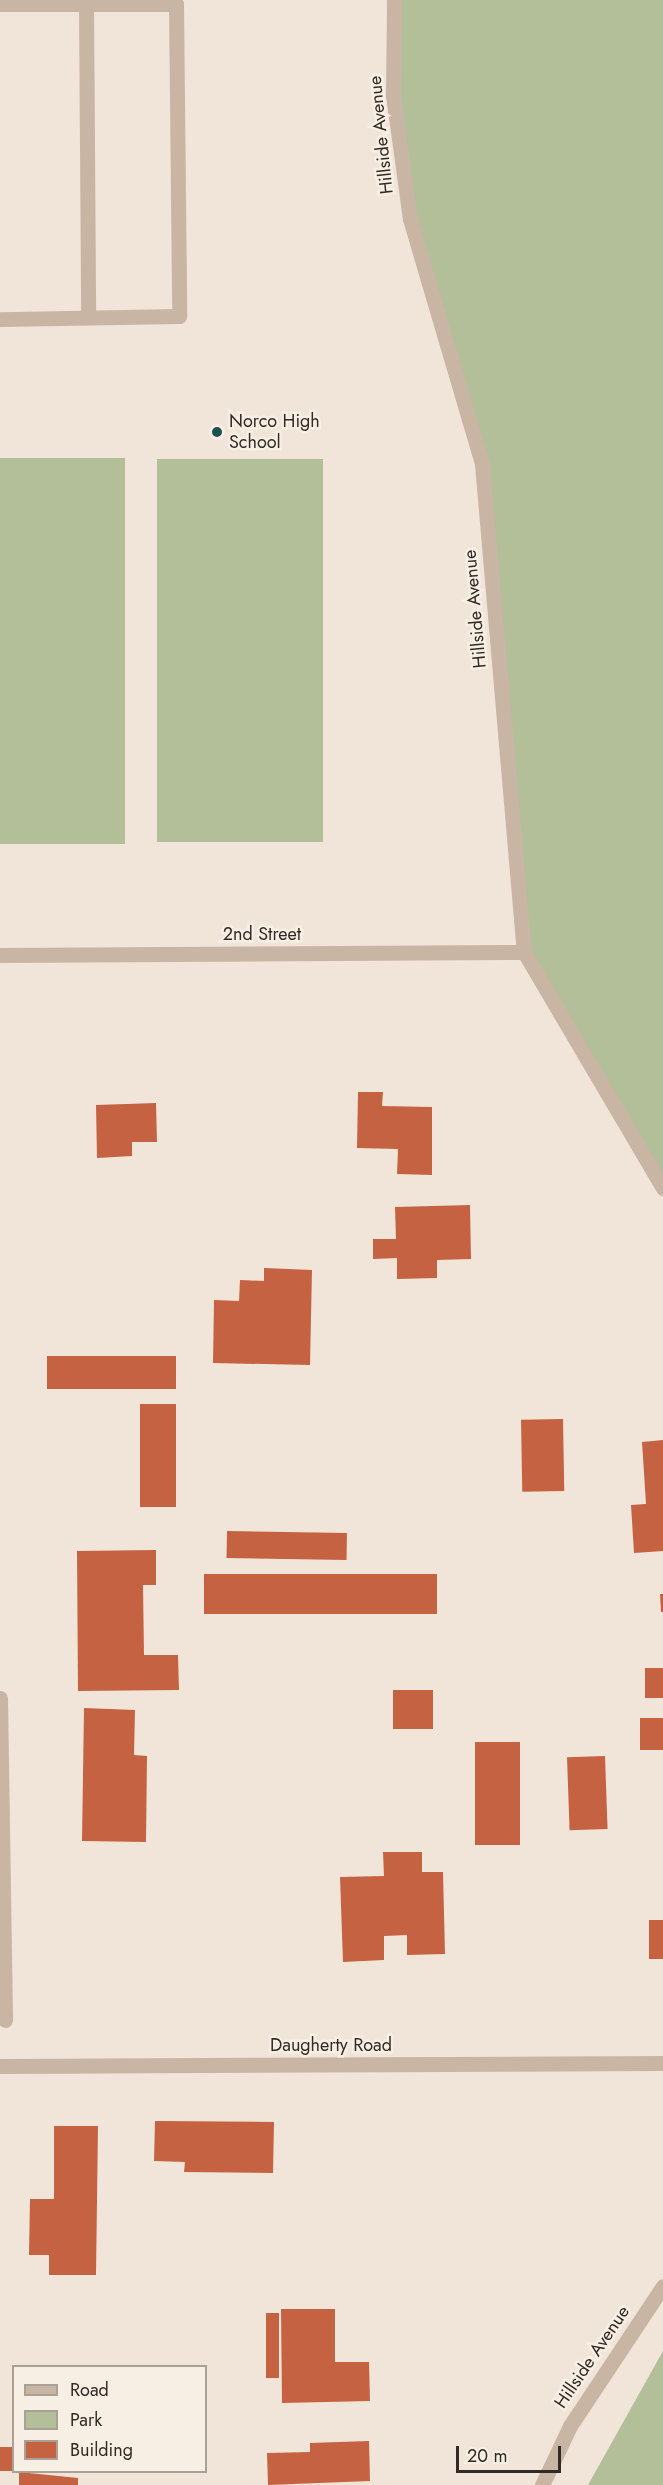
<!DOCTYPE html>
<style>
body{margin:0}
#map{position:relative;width:663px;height:2485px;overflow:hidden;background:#f0e5d8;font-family:Jost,sans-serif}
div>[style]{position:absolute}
.green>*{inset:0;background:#b2bf98;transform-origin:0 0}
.building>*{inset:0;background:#c56242;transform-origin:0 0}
.minor>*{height:15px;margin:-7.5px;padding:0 7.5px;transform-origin:7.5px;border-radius:7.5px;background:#c8b5a4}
.dots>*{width:16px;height:16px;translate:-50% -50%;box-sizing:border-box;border:3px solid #f8efe4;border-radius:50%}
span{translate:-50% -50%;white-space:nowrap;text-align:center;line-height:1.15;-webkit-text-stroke:5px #f8efe4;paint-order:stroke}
.street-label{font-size:18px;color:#332a26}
.poi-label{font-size:18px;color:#332a26}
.left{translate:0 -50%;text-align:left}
.legend{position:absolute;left:12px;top:2365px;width:195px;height:108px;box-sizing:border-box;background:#f8efe4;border:2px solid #a9a098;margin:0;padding:8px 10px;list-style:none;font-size:18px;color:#332a26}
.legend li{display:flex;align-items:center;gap:12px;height:30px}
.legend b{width:30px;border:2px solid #a9a098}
.scale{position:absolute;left:456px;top:2446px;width:105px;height:27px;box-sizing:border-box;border:3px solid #332a26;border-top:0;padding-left:8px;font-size:18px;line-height:21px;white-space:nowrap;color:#332a26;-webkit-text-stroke:4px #f8efe4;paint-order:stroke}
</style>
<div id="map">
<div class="green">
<i style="clip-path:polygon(394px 0,663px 0,663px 1188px,524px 952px,482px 464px,410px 219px,393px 95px)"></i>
<i style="left:0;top:458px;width:125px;height:386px"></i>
<i style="left:323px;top:459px;width:383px;height:166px;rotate:90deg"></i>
<i style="clip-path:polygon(663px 2351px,663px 2485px,588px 2485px)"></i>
</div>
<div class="building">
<i style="clip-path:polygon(358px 1092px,383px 1092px,382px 1106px,432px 1107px,432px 1175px,397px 1174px,398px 1149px,357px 1148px)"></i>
<i style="clip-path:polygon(156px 1103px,157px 1142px,132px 1142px,132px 1156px,97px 1158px,96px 1105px)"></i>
<i style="clip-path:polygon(470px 1205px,471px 1259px,437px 1260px,437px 1278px,397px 1279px,397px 1258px,373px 1259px,373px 1239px,396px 1239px,395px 1207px)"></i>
<i style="clip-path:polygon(264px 1268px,312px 1270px,310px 1365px,213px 1363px,214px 1300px,239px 1301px,240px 1280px,264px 1281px)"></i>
<i style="left:47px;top:1356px;width:129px;height:33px"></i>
<i style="left:140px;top:1404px;width:36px;height:103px"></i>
<i style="left:563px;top:1419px;width:72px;height:42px;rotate:89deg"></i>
<i style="clip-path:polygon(663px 1440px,663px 1551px,634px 1553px,631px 1505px,646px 1504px,642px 1442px)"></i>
<i style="left:227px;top:1531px;width:120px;height:27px;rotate:1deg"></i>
<i style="clip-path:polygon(156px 1550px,156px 1585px,143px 1585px,144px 1655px,178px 1655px,179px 1690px,78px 1691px,77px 1551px)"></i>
<i style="left:204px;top:1574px;width:233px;height:40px"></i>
<i style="clip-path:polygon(660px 1594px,663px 1594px,663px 1612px,661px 1612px)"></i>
<i style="left:663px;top:1668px;width:30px;height:18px;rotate:90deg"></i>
<i style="left:393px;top:1690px;width:40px;height:39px"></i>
<i style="clip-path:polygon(84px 1708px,135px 1710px,134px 1755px,147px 1756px,146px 1842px,82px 1841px)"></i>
<i style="left:640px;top:1718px;width:23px;height:32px"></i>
<i style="left:475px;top:1742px;width:45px;height:103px"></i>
<i style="left:605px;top:1756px;width:73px;height:38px;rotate:88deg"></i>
<i style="clip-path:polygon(383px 1852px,422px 1852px,422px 1872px,443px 1872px,445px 1954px,407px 1955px,407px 1935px,384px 1936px,384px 1960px,343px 1962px,340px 1877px,384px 1876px)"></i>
<i style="left:649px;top:1920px;width:14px;height:39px"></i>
<i style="clip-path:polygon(155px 2121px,274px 2122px,273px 2173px,184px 2172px,185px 2162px,154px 2161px)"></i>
<i style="clip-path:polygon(54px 2126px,98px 2126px,96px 2275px,49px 2275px,49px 2255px,29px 2255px,30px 2199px,54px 2199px)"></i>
<i style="clip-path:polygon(281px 2309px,335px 2309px,335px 2362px,369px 2362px,370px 2401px,282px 2403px)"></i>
<i style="left:266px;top:2313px;width:13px;height:65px"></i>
<i style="clip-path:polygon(369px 2441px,370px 2481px,268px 2485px,267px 2453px,310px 2452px,310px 2443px)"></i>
<i style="left:0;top:2447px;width:14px;height:24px"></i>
<i style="clip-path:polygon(19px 2472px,78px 2478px,78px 2485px,19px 2485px)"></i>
</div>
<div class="minor">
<i style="left:394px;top:0;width:95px;rotate:90.6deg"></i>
<i style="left:393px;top:95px;width:125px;rotate:82.2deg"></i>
<i style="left:410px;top:219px;width:255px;rotate:73.6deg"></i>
<i style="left:482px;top:464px;width:490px;rotate:85.1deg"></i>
<i style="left:524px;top:952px;width:274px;rotate:59.5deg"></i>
<i style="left:0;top:4px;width:176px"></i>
<i style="left:176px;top:4px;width:312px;rotate:89.4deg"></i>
<i style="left:179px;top:316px;width:179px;rotate:179deg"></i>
<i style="left:86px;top:4px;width:313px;rotate:89.6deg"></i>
<i style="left:0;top:955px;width:524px;rotate:-0.33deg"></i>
<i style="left:0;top:1698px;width:322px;rotate:89.1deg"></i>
<i style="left:0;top:2066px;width:663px;rotate:-0.26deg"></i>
<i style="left:542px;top:2485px;width:65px;rotate:-64.6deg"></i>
<i style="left:570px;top:2426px;width:168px;rotate:-56.4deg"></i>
</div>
<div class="dots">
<i style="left:217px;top:432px;background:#1c5054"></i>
</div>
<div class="street-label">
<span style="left:381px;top:135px;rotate:-96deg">Hillside Avenue</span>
<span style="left:475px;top:609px;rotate:-95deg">Hillside Avenue</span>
<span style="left:262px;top:934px">2nd Street</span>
<span style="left:331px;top:2045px">Daugherty Road</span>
<span style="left:592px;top:2357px;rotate:-56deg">Hillside Avenue</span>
</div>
<div class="poi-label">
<span class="left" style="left:229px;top:432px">Norco High<br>School</span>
</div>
<ul class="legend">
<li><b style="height:8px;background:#c8b5a4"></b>Road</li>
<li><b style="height:16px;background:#b2bf98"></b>Park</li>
<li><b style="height:16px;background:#c56242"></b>Building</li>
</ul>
<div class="scale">20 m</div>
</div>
